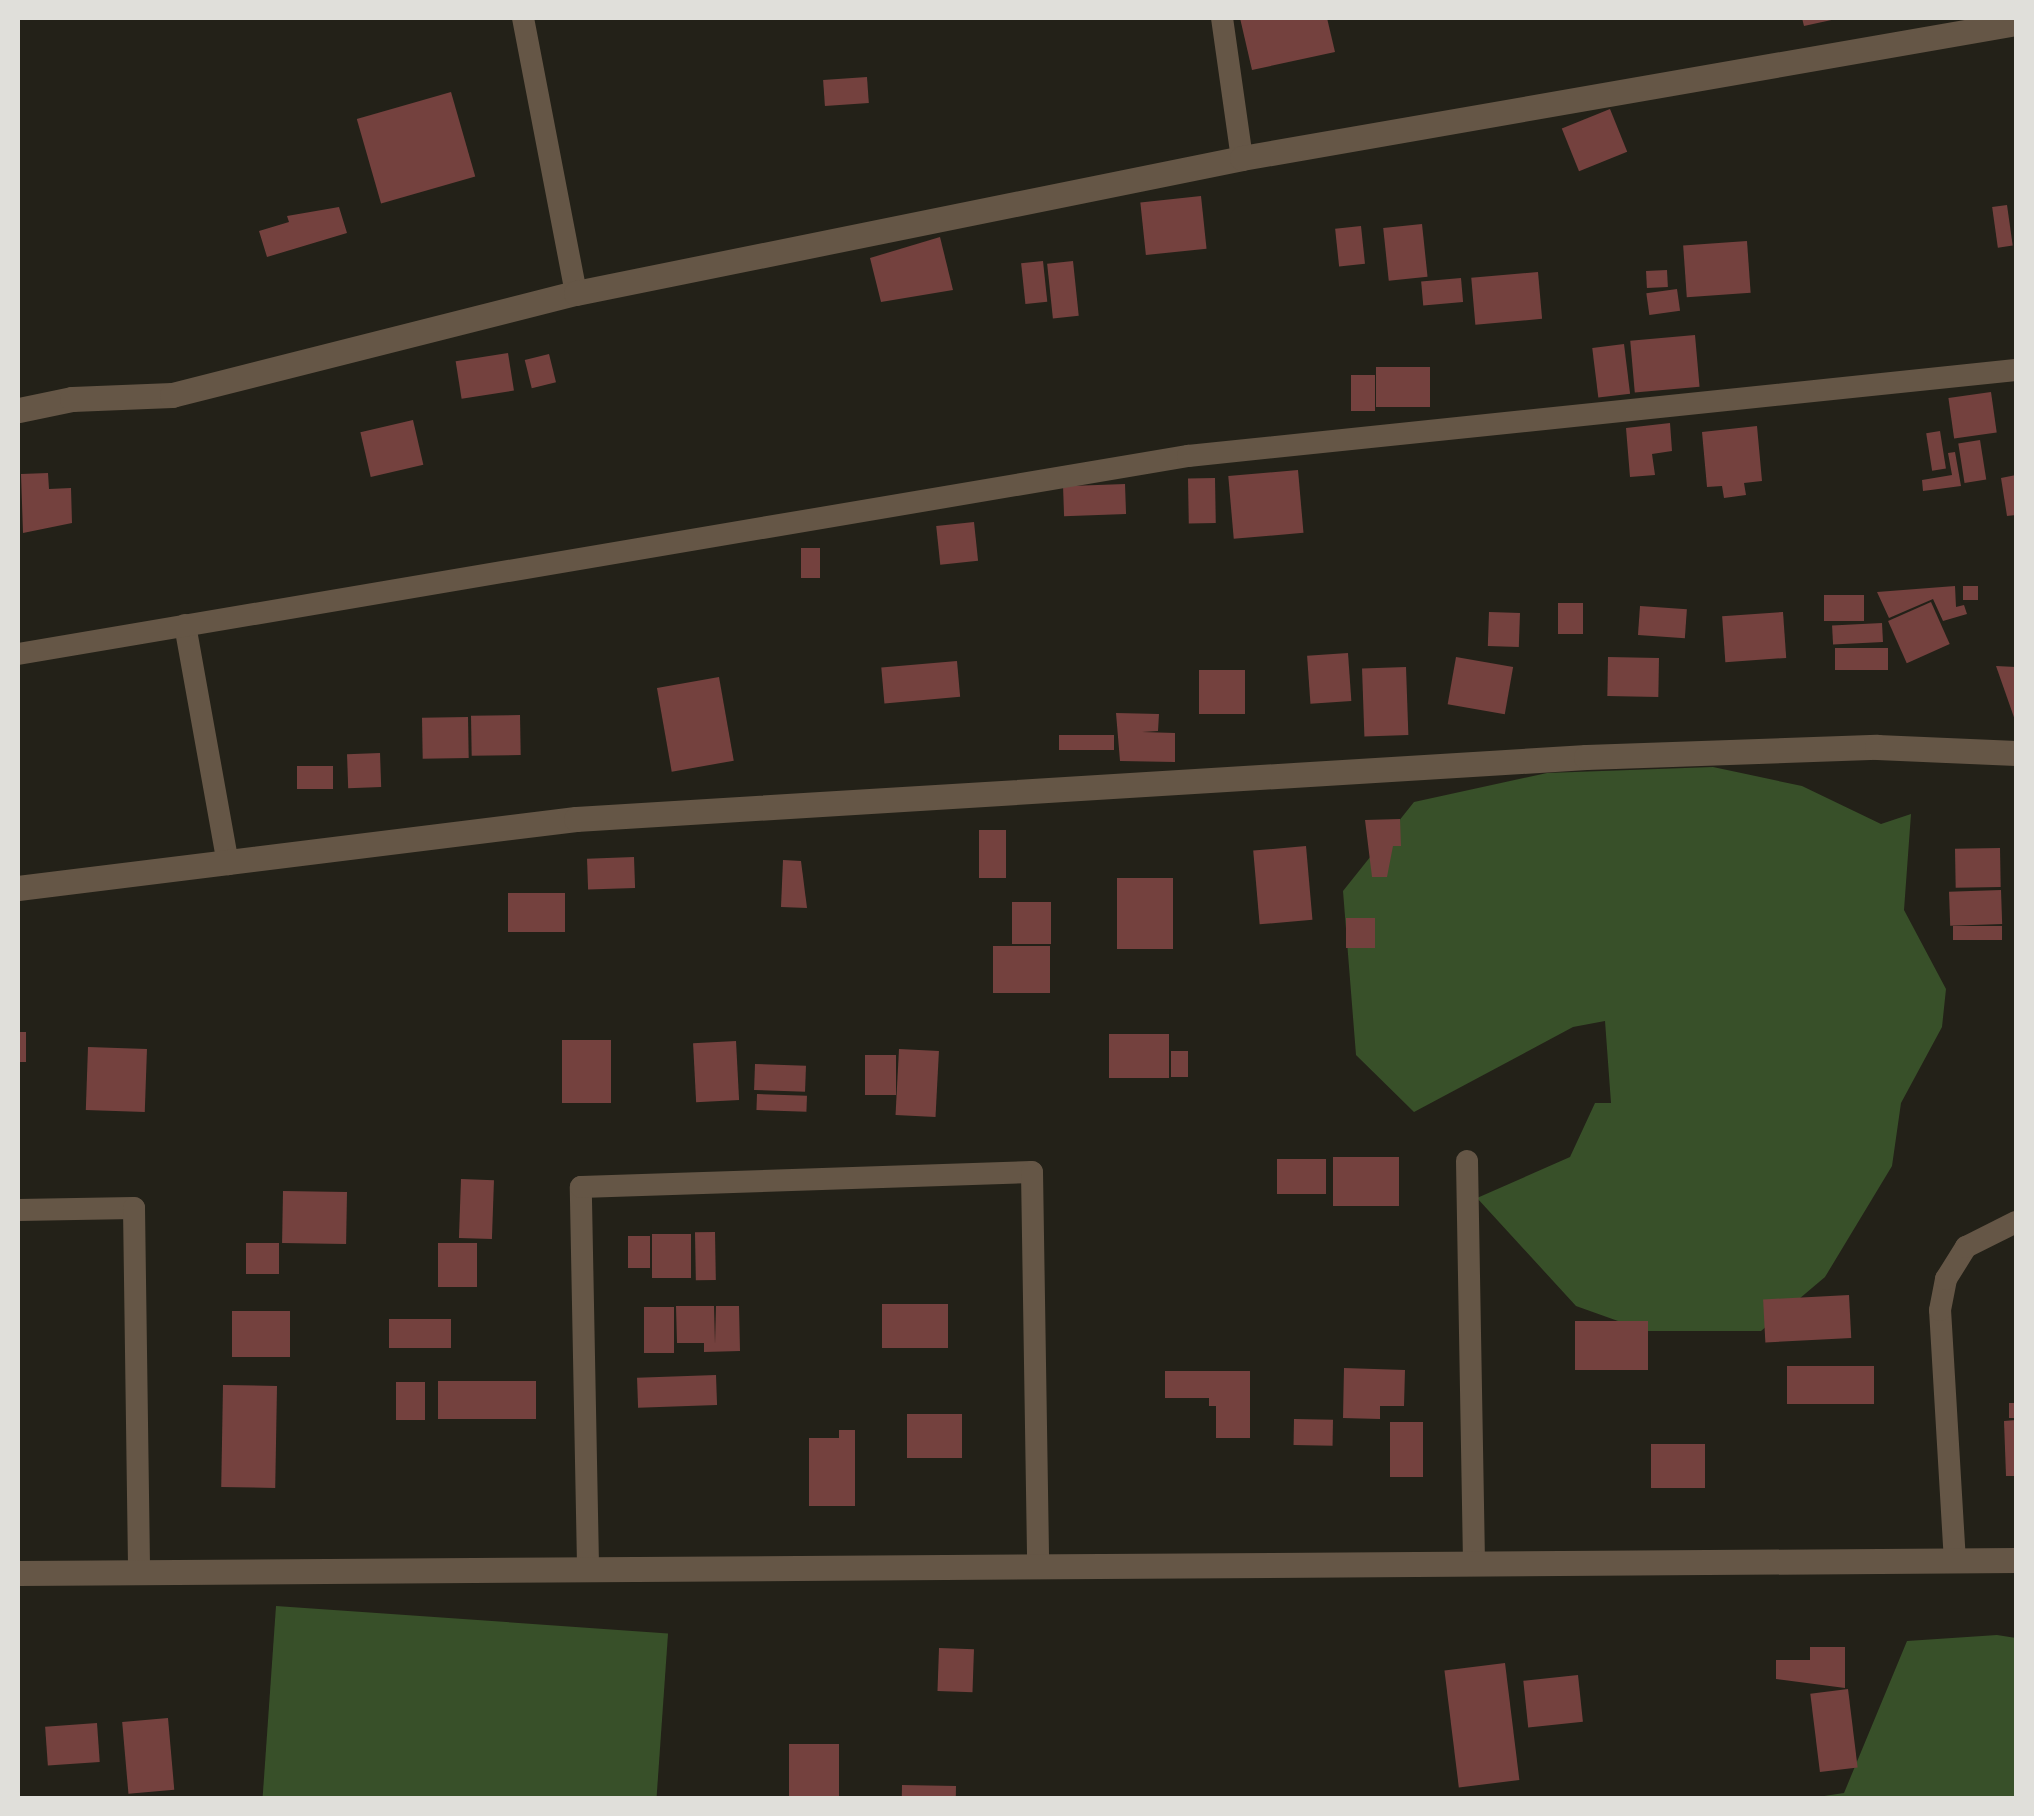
<!DOCTYPE html>
<style>
body{margin:0}
#map{position:relative;width:2034px;height:1816px;overflow:hidden;background:#232118;font-family:Lato,sans-serif}
div>[style]{position:absolute}
.green>*{inset:0;background:#385029;transform-origin:0 0}
.building>*{inset:0;background:#74413e;transform-origin:0 0}
.service>*{height:22px;margin:-11px;padding:0 11px;transform-origin:11px;border-radius:11px;background:#655646}
.minor>*{height:25px;margin:-12.5px;padding:0 12.5px;transform-origin:12.5px;border-radius:12.5px;background:#655646}
span{translate:-50% -50%;white-space:nowrap;text-align:center;line-height:1.15;-webkit-text-stroke:9px #0b0a07;paint-order:stroke}
.frame{position:absolute;inset:0;border:20px solid #e0dfda;pointer-events:none}
</style>
<div id="map">
<div class="green">
<i style="clip-path:polygon(1713px 767px,1802px 786px,1881px 824px,1911px 814px,1904px 910px,1946px 989px,1942px 1027px,1901px 1103px,1892px 1166px,1825px 1277px,1761px 1331px,1646px 1331px,1576px 1306px,1477px 1198px,1570px 1157px,1595px 1103px,1611px 1103px,1605px 1021px,1573px 1027px,1414px 1112px,1356px 1055px,1343px 891px,1414px 802px,1547px 773px)"></i>
<i style="left:276px;top:1606px;width:393px;height:192px;rotate:4deg"></i>
<i style="clip-path:polygon(1997px 1635px,2016px 1638px,2016px 1798px,1811px 1798px,1844px 1793px,1907px 1641px)"></i>
</div>
<div class="building">
<i style="clip-path:polygon(1240px 18px,1327px 18px,1335px 52px,1252px 70px)"></i>
<i style="clip-path:polygon(1802px 18px,1836px 18px,1836px 19px,1804px 26px)"></i>
<i style="left:867px;top:77px;width:26px;height:44px;rotate:86deg"></i>
<i style="left:451px;top:92px;width:88px;height:98px;rotate:74deg"></i>
<i style="left:1610px;top:109px;width:46px;height:52px;rotate:68deg"></i>
<i style="left:1201px;top:196px;width:53px;height:61px;rotate:84deg"></i>
<i style="left:2007px;top:205px;width:41px;height:15px;rotate:82deg"></i>
<i style="clip-path:polygon(339px 207px,347px 233px,267px 257px,259px 231px,289px 222px,287px 216px)"></i>
<i style="left:1422px;top:224px;width:53px;height:39px;rotate:84deg"></i>
<i style="left:1361px;top:226px;width:38px;height:26px;rotate:84deg"></i>
<i style="clip-path:polygon(940px 237px,953px 290px,881px 302px,870px 258px)"></i>
<i style="left:1747px;top:241px;width:52px;height:64px;rotate:86deg"></i>
<i style="left:1043px;top:261px;width:41px;height:22px;rotate:84deg"></i>
<i style="left:1073px;top:261px;width:55px;height:26px;rotate:84deg"></i>
<i style="left:1667px;top:270px;width:17px;height:21px;rotate:87deg"></i>
<i style="left:1538px;top:272px;width:47px;height:67px;rotate:85deg"></i>
<i style="left:1461px;top:278px;width:24px;height:40px;rotate:85deg"></i>
<i style="left:1677px;top:289px;width:22px;height:31px;rotate:82deg"></i>
<i style="left:1695px;top:335px;width:52px;height:65px;rotate:85deg"></i>
<i style="left:1624px;top:344px;width:50px;height:32px;rotate:83deg"></i>
<i style="left:508px;top:353px;width:38px;height:53px;rotate:81deg"></i>
<i style="left:549px;top:354px;width:29px;height:25px;rotate:76deg"></i>
<i style="left:1376px;top:367px;width:54px;height:40px"></i>
<i style="left:1351px;top:375px;width:24px;height:36px"></i>
<i style="left:1991px;top:392px;width:41px;height:43px;rotate:82deg"></i>
<i style="left:413px;top:420px;width:46px;height:54px;rotate:77deg"></i>
<i style="clip-path:polygon(1670px 423px,1672px 451px,1652px 454px,1655px 475px,1630px 477px,1626px 428px)"></i>
<i style="clip-path:polygon(1757px 426px,1762px 481px,1744px 483px,1746px 495px,1724px 498px,1722px 486px,1707px 487px,1702px 432px)"></i>
<i style="left:1940px;top:431px;width:38px;height:14px;rotate:81deg"></i>
<i style="left:1980px;top:440px;width:40px;height:22px;rotate:81deg"></i>
<i style="clip-path:polygon(1955px 452px,1961px 486px,1923px 491px,1922px 480px,1952px 475px,1948px 453px)"></i>
<i style="left:1298px;top:470px;width:63px;height:70px;rotate:85deg"></i>
<i style="clip-path:polygon(48px 473px,49px 489px,71px 488px,72px 523px,23px 533px,21px 474px)"></i>
<i style="clip-path:polygon(2016px 475px,2016px 515px,2007px 516px,2001px 478px)"></i>
<i style="left:1215px;top:478px;width:45px;height:27px;rotate:89deg"></i>
<i style="left:1125px;top:484px;width:30px;height:62px;rotate:88deg"></i>
<i style="left:974px;top:522px;width:39px;height:38px;rotate:84deg"></i>
<i style="left:801px;top:548px;width:19px;height:30px"></i>
<i style="clip-path:polygon(1955px 586px,1956px 607px,1964px 605px,1967px 614px,1943px 621px,1933px 599px,1889px 618px,1877px 592px)"></i>
<i style="left:1963px;top:586px;width:15px;height:14px"></i>
<i style="left:1864px;top:595px;width:26px;height:40px;rotate:90deg"></i>
<i style="left:1931px;top:602px;width:46px;height:47px;rotate:66deg"></i>
<i style="left:1558px;top:603px;width:25px;height:31px"></i>
<i style="left:1640px;top:606px;width:47px;height:29px;rotate:4deg"></i>
<i style="left:1489px;top:612px;width:31px;height:34px;rotate:2deg"></i>
<i style="left:1783px;top:612px;width:46px;height:61px;rotate:86deg"></i>
<i style="left:1882px;top:623px;width:19px;height:50px;rotate:87deg"></i>
<i style="left:1835px;top:648px;width:53px;height:22px"></i>
<i style="left:1348px;top:653px;width:48px;height:41px;rotate:86deg"></i>
<i style="left:1456px;top:657px;width:58px;height:48px;rotate:10deg"></i>
<i style="left:1608px;top:657px;width:51px;height:39px;rotate:1deg"></i>
<i style="left:957px;top:661px;width:36px;height:76px;rotate:85deg"></i>
<i style="clip-path:polygon(1996px 666px,2016px 667px,2016px 723px)"></i>
<i style="left:1406px;top:667px;width:68px;height:44px;rotate:88deg"></i>
<i style="left:1199px;top:670px;width:46px;height:44px"></i>
<i style="left:719px;top:677px;width:85px;height:63px;rotate:80deg"></i>
<i style="clip-path:polygon(1116px 713px,1159px 714px,1158px 731px,1142px 732px,1175px 733px,1175px 762px,1120px 761px)"></i>
<i style="left:520px;top:715px;width:40px;height:49px;rotate:89deg"></i>
<i style="left:468px;top:717px;width:41px;height:46px;rotate:89deg"></i>
<i style="left:1059px;top:735px;width:55px;height:15px"></i>
<i style="left:380px;top:753px;width:34px;height:33px;rotate:88deg"></i>
<i style="left:297px;top:766px;width:36px;height:23px"></i>
<i style="clip-path:polygon(1400px 819px,1401px 846px,1393px 846px,1387px 877px,1372px 877px,1365px 820px)"></i>
<i style="left:979px;top:830px;width:27px;height:48px"></i>
<i style="left:1306px;top:846px;width:74px;height:53px;rotate:85deg"></i>
<i style="left:2000px;top:848px;width:39px;height:45px;rotate:89deg"></i>
<i style="left:634px;top:857px;width:31px;height:47px;rotate:88deg"></i>
<i style="clip-path:polygon(783px 860px,801px 861px,807px 908px,781px 907px)"></i>
<i style="left:1117px;top:878px;width:56px;height:71px"></i>
<i style="left:2001px;top:890px;width:34px;height:52px;rotate:88deg"></i>
<i style="left:565px;top:893px;width:39px;height:57px;rotate:90deg"></i>
<i style="left:1012px;top:902px;width:39px;height:42px"></i>
<i style="left:1346px;top:918px;width:29px;height:30px"></i>
<i style="left:2002px;top:926px;width:14px;height:49px;rotate:90deg"></i>
<i style="left:993px;top:946px;width:57px;height:47px"></i>
<i style="left:18px;top:1032px;width:8px;height:30px"></i>
<i style="left:1109px;top:1034px;width:60px;height:44px"></i>
<i style="left:562px;top:1040px;width:49px;height:63px"></i>
<i style="left:736px;top:1041px;width:59px;height:43px;rotate:87deg"></i>
<i style="left:88px;top:1047px;width:59px;height:63px;rotate:2deg"></i>
<i style="left:899px;top:1049px;width:40px;height:66px;rotate:3deg"></i>
<i style="left:1171px;top:1051px;width:17px;height:26px"></i>
<i style="left:865px;top:1055px;width:31px;height:40px"></i>
<i style="left:755px;top:1064px;width:51px;height:26px;rotate:2deg"></i>
<i style="left:757px;top:1094px;width:50px;height:16px;rotate:2deg"></i>
<i style="left:1333px;top:1157px;width:66px;height:49px"></i>
<i style="left:1277px;top:1159px;width:49px;height:35px"></i>
<i style="left:461px;top:1179px;width:33px;height:59px;rotate:2deg"></i>
<i style="left:283px;top:1191px;width:64px;height:52px;rotate:1deg"></i>
<i style="left:715px;top:1232px;width:48px;height:20px;rotate:89deg"></i>
<i style="left:691px;top:1234px;width:44px;height:39px;rotate:90deg"></i>
<i style="left:628px;top:1236px;width:22px;height:32px"></i>
<i style="left:246px;top:1243px;width:33px;height:31px"></i>
<i style="left:438px;top:1243px;width:39px;height:44px"></i>
<i style="left:1849px;top:1295px;width:43px;height:86px;rotate:87deg"></i>
<i style="left:882px;top:1304px;width:66px;height:44px"></i>
<i style="clip-path:polygon(676px 1306px,714px 1306px,715px 1344px,716px 1306px,739px 1306px,740px 1351px,704px 1352px,704px 1343px,677px 1343px)"></i>
<i style="left:644px;top:1307px;width:30px;height:46px"></i>
<i style="left:290px;top:1311px;width:46px;height:58px;rotate:90deg"></i>
<i style="left:389px;top:1319px;width:62px;height:29px"></i>
<i style="left:1575px;top:1321px;width:73px;height:49px"></i>
<i style="left:1874px;top:1366px;width:38px;height:87px;rotate:90deg"></i>
<i style="clip-path:polygon(1344px 1368px,1405px 1370px,1404px 1406px,1380px 1406px,1380px 1419px,1343px 1418px)"></i>
<i style="clip-path:polygon(1165px 1371px,1250px 1371px,1250px 1438px,1216px 1438px,1216px 1406px,1209px 1406px,1209px 1398px,1165px 1398px)"></i>
<i style="left:716px;top:1375px;width:30px;height:79px;rotate:88deg"></i>
<i style="left:438px;top:1381px;width:98px;height:38px"></i>
<i style="left:396px;top:1382px;width:29px;height:38px"></i>
<i style="left:223px;top:1385px;width:54px;height:102px;rotate:1deg"></i>
<i style="left:2016px;top:1403px;width:15px;height:7px;rotate:90deg"></i>
<i style="left:907px;top:1414px;width:55px;height:44px"></i>
<i style="left:1294px;top:1419px;width:39px;height:26px;rotate:1deg"></i>
<i style="clip-path:polygon(2016px 1420px,2016px 1476px,2006px 1476px,2004px 1421px)"></i>
<i style="left:1390px;top:1422px;width:33px;height:55px"></i>
<i style="clip-path:polygon(839px 1430px,855px 1430px,855px 1506px,809px 1506px,809px 1438px,839px 1438px)"></i>
<i style="left:1705px;top:1444px;width:44px;height:54px;rotate:90deg"></i>
<i style="clip-path:polygon(1810px 1647px,1845px 1647px,1845px 1688px,1776px 1679px,1776px 1660px,1810px 1660px)"></i>
<i style="left:939px;top:1648px;width:35px;height:43px;rotate:2deg"></i>
<i style="left:1505px;top:1663px;width:118px;height:61px;rotate:83deg"></i>
<i style="left:1578px;top:1675px;width:47px;height:55px;rotate:84deg"></i>
<i style="left:1848px;top:1689px;width:79px;height:38px;rotate:83deg"></i>
<i style="left:168px;top:1718px;width:72px;height:46px;rotate:85deg"></i>
<i style="left:97px;top:1723px;width:39px;height:52px;rotate:86deg"></i>
<i style="left:839px;top:1744px;width:54px;height:50px;rotate:90deg"></i>
<i style="left:902px;top:1785px;width:54px;height:13px;rotate:1deg"></i>
</div>
<div class="service">
<i style="left:523px;top:18px;width:280px;rotate:79.1deg"></i>
<i style="left:1222px;top:18px;width:141px;rotate:81.9deg"></i>
<i style="left:185px;top:625px;width:243px;rotate:79.8deg"></i>
<i style="left:18px;top:654px;width:1187px;rotate:-9.61deg"></i>
<i style="left:1188px;top:456px;width:832px;rotate:-5.93deg"></i>
<i style="left:1467px;top:1161px;width:403px;rotate:89deg"></i>
<i style="left:18px;top:1210px;width:116px;rotate:-1deg"></i>
<i style="left:134px;top:1208px;width:363px;rotate:89.2deg"></i>
<i style="left:1955px;top:1562px;width:252px;rotate:-93.4deg"></i>
<i style="left:1940px;top:1310px;width:32px;rotate:-79deg"></i>
<i style="left:1946px;top:1279px;width:38px;rotate:-58deg"></i>
<i style="left:1966px;top:1247px;width:56px;rotate:-26.6deg"></i>
<i style="left:588px;top:1565px;width:378px;rotate:-91.1deg"></i>
<i style="left:581px;top:1187px;width:451px;rotate:-1.9deg"></i>
<i style="left:1032px;top:1172px;width:390px;rotate:89.1deg"></i>
</div>
<div class="minor">
<i style="left:19px;top:410px;width:54px;rotate:-11.7deg"></i>
<i style="left:72px;top:399px;width:100px;rotate:-2.3deg"></i>
<i style="left:172px;top:395px;width:417px;rotate:-14.2deg"></i>
<i style="left:576px;top:293px;width:680px;rotate:-11.46deg"></i>
<i style="left:1242px;top:158px;width:786px;rotate:-9.89deg"></i>
<i style="left:18px;top:888px;width:562px;rotate:-7.05deg"></i>
<i style="left:576px;top:819px;width:1012px;rotate:-3.51deg"></i>
<i style="left:1586px;top:757px;width:291px;rotate:-2deg"></i>
<i style="left:1877px;top:747px;width:139px;rotate:2.5deg"></i>
<i style="left:18px;top:1573px;width:1998px;rotate:-0.37deg"></i>
</div>
<div class="frame"></div>
</div>
